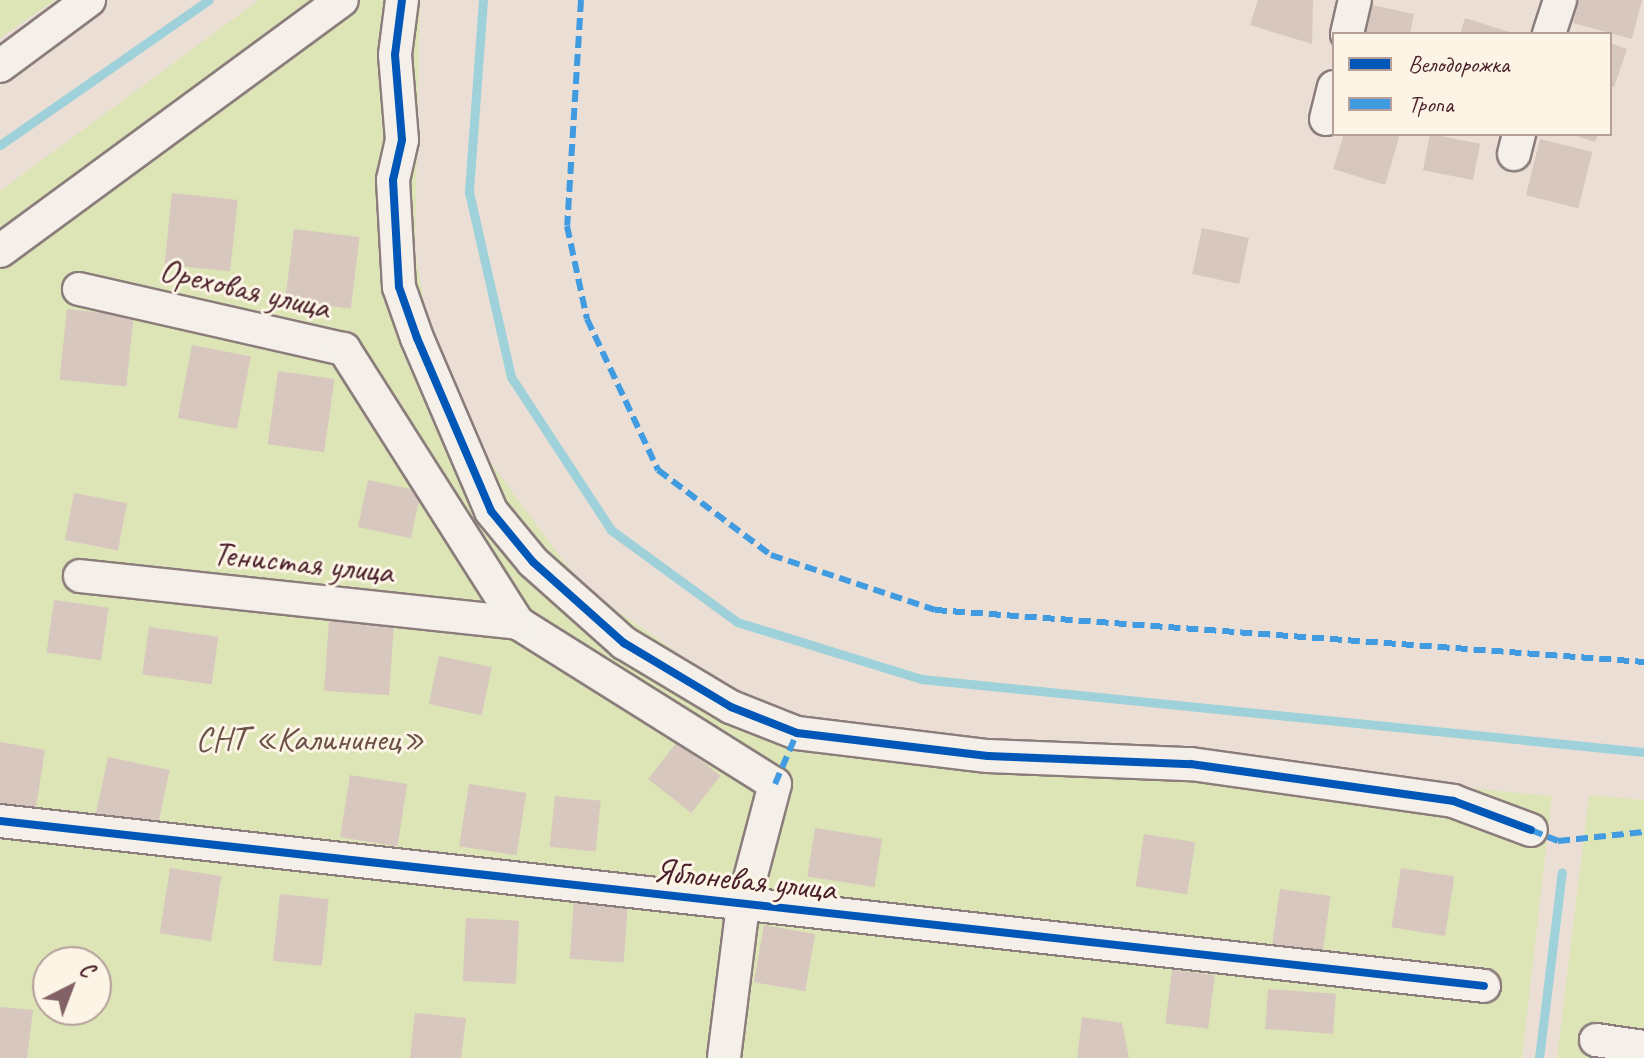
<!DOCTYPE html>
<meta charset="utf-8">
<style>
body{margin:0}
#map{position:relative;width:1644px;height:1058px;overflow:hidden;background:#ebdfd5;font-family:Caveat,sans-serif}
div>[style]{position:absolute}
.green>*{inset:0;background:#dde4b6}
.stream>*{height:9px;margin:-4.5px;padding:0 4.5px;transform-origin:4.5px;border-radius:4.5px;background:#9ed1d9}
.building>*{inset:0;background:#d7c7be;transform-origin:0 0}
.roads{filter:drop-shadow(2px 0 #8b7d7b) drop-shadow(-2px 0 #8b7d7b) drop-shadow(0 2px #8b7d7b) drop-shadow(0 -2px #8b7d7b)}
.street>*{height:32px;margin:-16px;padding:0 16px;transform-origin:16px;border-radius:16px;background:#f4efe9}
.quiet>*{height:6px;margin-top:-3px;transform-origin:0;background:repeating-linear-gradient(90deg,#409be1 0 12px,transparent 0 18px)}
.cycleway>*{height:8px;margin:-4px;padding:0 4px;transform-origin:4px;border-radius:4px;background:#0057b8}
span{translate:-50% -50%;white-space:nowrap;text-align:center;line-height:1.15;-webkit-text-stroke:6px #fcf5e5;paint-order:stroke}
.street-label{font-size:34px;color:#4a1f2b}
.park-label{font-size:34px;color:#6c5148}
.legend{position:absolute;left:1332px;top:32px;width:280px;height:104px;box-sizing:border-box;background:#fcf5e5;border:2px solid #b59f9b;margin:0;padding:10px 14px;list-style:none;font-size:24px;color:#4a1f2b}
.legend li{display:flex;align-items:center;gap:16px;height:40px}
.legend b{width:40px;border:2px solid #b59f9b}
.north{position:absolute;left:32px;top:946px;width:80px;height:80px;box-sizing:border-box;background:#fcf5e5;border:2px solid #b59f9b;border-radius:50%;rotate:42deg;font-size:22px;font-weight:700;line-height:32px;text-align:center;color:#4a1f2b}
.north::after{content:'';display:block;margin:auto;width:28px;height:36px;background:#826266;clip-path:polygon(50% 0,100% 100%,50% 72%,0 100%)}
</style>
<div id="map">
<div class="green">
<i style="clip-path:polygon(0 0,55px 0,0 38px)"></i>
<i style="clip-path:polygon(evenodd,259px 0,420px 0,415px 249px,425px 309px,482px 451px,582px 586px,738px 695px,838px 729px,1552px 796px,1522px 1058px,0 1058px,0 191px,259px 0,48px 962px,96px 962px,96px 1010px,48px 1010px,48px 962px)"></i>
<i style="clip-path:polygon(1589px 795px,1644px 800px,1644px 1058px,1557px 1058px)"></i>
</div>
<div class="stream">
<i style="left:483px;top:0;width:193px;rotate:94.2deg"></i>
<i style="left:469px;top:192px;width:190px;rotate:77.2deg"></i>
<i style="left:511px;top:377px;width:183px;rotate:56.8deg"></i>
<i style="left:611px;top:530px;width:156px;rotate:36.1deg"></i>
<i style="left:737px;top:622px;width:193px;rotate:17.2deg"></i>
<i style="left:921px;top:679px;width:727px;rotate:5.77deg"></i>
<i style="left:0;top:145px;width:254px;rotate:-34.8deg"></i>
<i style="left:1539px;top:1058px;width:187px;rotate:-83deg"></i>
</div>
<div class="building">
<i style="clip-path:polygon(1258px 0,1313px 0,1312px 44px,1250px 25px)"></i>
<i style="clip-path:polygon(1579px 0,1642px 0,1632px 39px,1573px 23px)"></i>
<i style="clip-path:polygon(1368px 4px,1414px 14px,1410px 34px,1361px 34px)"></i>
<i style="clip-path:polygon(1465px 18px,1513px 33px,1513px 34px,1460px 34px)"></i>
<i style="clip-path:polygon(1610px 43px,1627px 49px,1614px 87px,1610px 86px)"></i>
<i style="clip-path:polygon(1344px 134px,1400px 134px,1385px 185px,1333px 169px)"></i>
<i style="left:1430px;top:134px;width:51px;height:37px;rotate:11deg"></i>
<i style="clip-path:polygon(1571px 134px,1598px 134px,1595px 142px)"></i>
<i style="left:1540px;top:139px;width:54px;height:58px;rotate:14deg"></i>
<i style="left:172px;top:193px;width:66px;height:72px;rotate:6deg"></i>
<i style="left:1202px;top:228px;width:48px;height:47px;rotate:12deg"></i>
<i style="left:294px;top:229px;width:66px;height:72px;rotate:7deg"></i>
<i style="left:67px;top:309px;width:67px;height:71px;rotate:6deg"></i>
<i style="left:192px;top:345px;width:60px;height:74px;rotate:11deg"></i>
<i style="left:278px;top:371px;width:57px;height:74px;rotate:8deg"></i>
<i style="left:368px;top:480px;width:54px;height:48px;rotate:12deg"></i>
<i style="left:74px;top:493px;width:54px;height:48px;rotate:11deg"></i>
<i style="left:54px;top:600px;width:55px;height:53px;rotate:8deg"></i>
<i style="left:329px;top:621px;width:65px;height:70px;rotate:4deg"></i>
<i style="left:149px;top:627px;width:70px;height:48px;rotate:8deg"></i>
<i style="left:439px;top:656px;width:54px;height:49px;rotate:12deg"></i>
<i style="clip-path:polygon(0 742px,45px 750px,35px 813px,0 807px)"></i>
<i style="left:677px;top:742px;width:55px;height:47px;rotate:38deg"></i>
<i style="left:108px;top:757px;width:63px;height:58px;rotate:12deg"></i>
<i style="left:350px;top:775px;width:58px;height:63px;rotate:9deg"></i>
<i style="left:469px;top:784px;width:58px;height:63px;rotate:9deg"></i>
<i style="left:555px;top:796px;width:46px;height:51px;rotate:6deg"></i>
<i style="left:815px;top:828px;width:68px;height:49px;rotate:9deg"></i>
<i style="left:1144px;top:834px;width:52px;height:53px;rotate:9deg"></i>
<i style="left:170px;top:868px;width:52px;height:66px;rotate:9deg"></i>
<i style="left:1401px;top:868px;width:54px;height:60px;rotate:9deg"></i>
<i style="left:1280px;top:889px;width:51px;height:57px;rotate:8deg"></i>
<i style="left:280px;top:894px;width:49px;height:67px;rotate:6deg"></i>
<i style="left:574px;top:899px;width:54px;height:60px;rotate:4deg"></i>
<i style="left:466px;top:918px;width:53px;height:63px;rotate:3deg"></i>
<i style="left:764px;top:925px;width:52px;height:58px;rotate:10deg"></i>
<i style="left:1172px;top:970px;width:43px;height:54px;rotate:7deg"></i>
<i style="left:1268px;top:989px;width:68px;height:40px;rotate:4deg"></i>
<i style="clip-path:polygon(0 1007px,33px 1010px,27px 1058px,0 1058px)"></i>
<i style="clip-path:polygon(415px 1013px,466px 1018px,461px 1058px,410px 1058px)"></i>
<i style="clip-path:polygon(1082px 1017px,1122px 1023px,1129px 1058px,1077px 1058px)"></i>
</div>
<div class="roads">
<div class="street">
<i style="left:402px;top:0;width:55px;rotate:97.3deg"></i>
<i style="left:395px;top:55px;width:85px;rotate:85.3deg"></i>
<i style="left:402px;top:140px;width:41px;rotate:102.7deg"></i>
<i style="left:393px;top:180px;width:107px;rotate:86.8deg"></i>
<i style="left:399px;top:287px;width:54px;rotate:70.6deg"></i>
<i style="left:417px;top:338px;width:188px;rotate:66.8deg"></i>
<i style="left:491px;top:511px;width:66px;rotate:50.5deg"></i>
<i style="left:533px;top:562px;width:122px;rotate:41.7deg"></i>
<i style="left:624px;top:643px;width:125px;rotate:30.9deg"></i>
<i style="left:731px;top:707px;width:71px;rotate:21.5deg"></i>
<i style="left:797px;top:733px;width:192px;rotate:6.9deg"></i>
<i style="left:988px;top:756px;width:203px;rotate:2.3deg"></i>
<i style="left:1191px;top:764px;width:265px;rotate:8deg"></i>
<i style="left:1453px;top:801px;width:83px;rotate:20.4deg"></i>
<i style="left:1347px;top:34px;width:35px;rotate:-77deg"></i>
<i style="left:1549px;top:34px;width:36px;rotate:-72deg"></i>
<i style="left:0;top:66px;width:111px;rotate:-36.6deg"></i>
<i style="left:1326px;top:119px;width:33px;rotate:-76deg"></i>
<i style="left:1514px;top:154px;width:21px;rotate:-76deg"></i>
<i style="left:0;top:251px;width:424px;rotate:-36.3deg"></i>
<i style="left:79px;top:289px;width:272px;rotate:12.8deg"></i>
<i style="left:344px;top:349px;width:325px;rotate:57.6deg"></i>
<i style="left:518px;top:623px;width:303px;rotate:32.1deg"></i>
<i style="left:775px;top:784px;width:125px;rotate:104.8deg"></i>
<i style="left:743px;top:905px;width:154px;rotate:97.1deg"></i>
<i style="left:80px;top:576px;width:441px;rotate:6.1deg"></i>
<i style="left:0;top:821px;width:1493px;rotate:6.34deg"></i>
<i style="left:1596px;top:1040px;width:49px;rotate:8.3deg"></i>
</div>
</div>
<div class="quiet">
<i style="left:581px;top:0;width:226px;rotate:93.5deg"></i>
<i style="left:567px;top:226px;width:95px;rotate:77.9deg"></i>
<i style="left:587px;top:319px;width:167px;rotate:64.8deg"></i>
<i style="left:658px;top:470px;width:141px;rotate:37deg"></i>
<i style="left:771px;top:555px;width:173px;rotate:18.5deg"></i>
<i style="left:935px;top:610px;width:711px;rotate:4.19deg"></i>
<i style="left:775px;top:784px;width:56px;rotate:-66.7deg"></i>
<i style="left:1531px;top:830px;width:29px;rotate:22deg"></i>
<i style="left:1558px;top:841px;width:86px;rotate:-6deg"></i>
</div>
<div class="cycleway">
<i style="left:402px;top:0;width:55px;rotate:97.3deg"></i>
<i style="left:395px;top:55px;width:85px;rotate:85.3deg"></i>
<i style="left:402px;top:140px;width:41px;rotate:102.7deg"></i>
<i style="left:393px;top:180px;width:107px;rotate:86.8deg"></i>
<i style="left:399px;top:287px;width:54px;rotate:70.6deg"></i>
<i style="left:417px;top:338px;width:188px;rotate:66.8deg"></i>
<i style="left:491px;top:511px;width:66px;rotate:50.5deg"></i>
<i style="left:533px;top:562px;width:122px;rotate:41.7deg"></i>
<i style="left:624px;top:643px;width:125px;rotate:30.9deg"></i>
<i style="left:731px;top:707px;width:71px;rotate:21.5deg"></i>
<i style="left:797px;top:733px;width:192px;rotate:6.9deg"></i>
<i style="left:988px;top:756px;width:203px;rotate:2.3deg"></i>
<i style="left:1191px;top:764px;width:265px;rotate:8deg"></i>
<i style="left:1453px;top:801px;width:83px;rotate:20.4deg"></i>
<i style="left:0;top:821px;width:1493px;rotate:6.34deg"></i>
</div>
<div class="street-label">
<span style="left:245px;top:288px;rotate:13deg">Ореховая улица</span>
<span style="left:303px;top:562px;rotate:6deg">Тенистая улица</span>
<span style="left:745px;top:879px;rotate:6deg">Яблоневая улица</span>
</div>
<div class="park-label">
<span style="left:310px;top:739px">СНТ «Калининец»</span>
</div>
<ul class="legend">
<li><b style="height:10px;background:#0057b8"></b>Велодорожка</li>
<li><b style="height:10px;background:#409be1"></b>Тропа</li>
</ul>
<div class="north">С</div>
</div>
